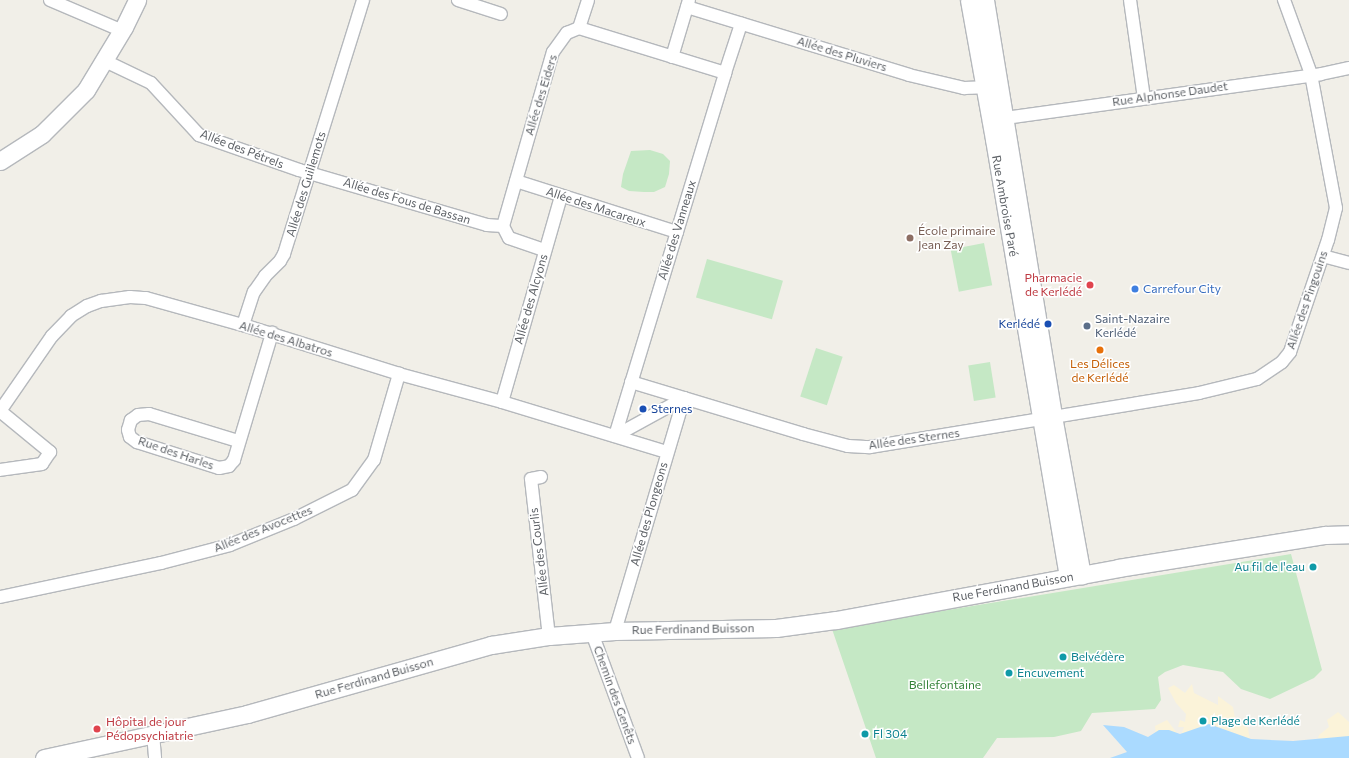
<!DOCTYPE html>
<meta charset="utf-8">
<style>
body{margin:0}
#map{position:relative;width:1349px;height:758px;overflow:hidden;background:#f1efe8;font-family:Commissioner,sans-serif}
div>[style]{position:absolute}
.green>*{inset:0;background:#c5e8c5;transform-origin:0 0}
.sand>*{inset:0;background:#fbf3d9}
.water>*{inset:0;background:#aadaff}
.roads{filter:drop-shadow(1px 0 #b5b8bc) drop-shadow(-1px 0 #b5b8bc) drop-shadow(0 1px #b5b8bc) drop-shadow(0 -1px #b5b8bc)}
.street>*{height:12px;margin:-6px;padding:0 6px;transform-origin:6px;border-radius:6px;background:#fff}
.secondary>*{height:17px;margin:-8.5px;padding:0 8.5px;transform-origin:8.5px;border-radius:8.5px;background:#fff}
.dots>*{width:11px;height:11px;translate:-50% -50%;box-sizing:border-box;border:2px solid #fff;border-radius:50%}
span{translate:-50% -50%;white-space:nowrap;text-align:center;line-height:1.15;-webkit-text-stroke:3px #fff;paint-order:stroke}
.street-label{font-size:12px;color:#5f6368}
.education-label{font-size:12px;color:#785e54}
.left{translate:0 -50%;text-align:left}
.health-label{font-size:12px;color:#be3a42}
.right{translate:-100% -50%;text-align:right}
.shop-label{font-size:12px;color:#366cbe}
.service-label{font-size:12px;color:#4e5e75}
.transit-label{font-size:12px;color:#164399}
.food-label{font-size:12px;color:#c56008}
.culture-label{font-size:12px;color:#0d838f}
.park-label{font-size:12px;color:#348238}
</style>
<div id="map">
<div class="green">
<i style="clip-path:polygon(650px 150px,663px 154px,670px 161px,669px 174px,665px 187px,654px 192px,644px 192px,629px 191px,621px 187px,623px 174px,631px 151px)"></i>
<i style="left:984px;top:243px;width:43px;height:34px;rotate:79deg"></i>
<i style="left:707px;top:259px;width:79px;height:40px;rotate:16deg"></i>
<i style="left:816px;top:348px;width:28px;height:51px;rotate:18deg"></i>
<i style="left:990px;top:362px;width:36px;height:22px;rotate:81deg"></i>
<i style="clip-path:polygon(1291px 554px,1322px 670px,1314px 678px,1270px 699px,1241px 689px,1223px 672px,1183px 665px,1165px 672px,1158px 677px,1161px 700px,1155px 709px,1092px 713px,1081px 731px,1054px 737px,997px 738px,983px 758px,876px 758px,832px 629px)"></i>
</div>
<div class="sand">
<i style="clip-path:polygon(1192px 684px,1194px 693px,1218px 705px,1218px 696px,1233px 707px,1235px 718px,1248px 728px,1252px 753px,1260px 758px,1134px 758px,1132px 748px,1127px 743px,1146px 741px,1153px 744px,1156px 736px,1155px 726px,1167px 720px,1177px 733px,1172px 739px,1175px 753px,1184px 754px,1186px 746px,1184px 741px,1188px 734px,1182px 733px,1184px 727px,1178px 727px,1180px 720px,1185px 722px,1186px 714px,1176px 703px,1168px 688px,1174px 685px,1185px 693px)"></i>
<i style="clip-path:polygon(1338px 712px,1349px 722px,1349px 745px,1318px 738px,1319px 735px,1329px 727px,1327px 720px)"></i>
</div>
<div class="water">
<i style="clip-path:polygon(1209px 724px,1251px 739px,1293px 741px,1349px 736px,1349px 758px,1110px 758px,1127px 752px,1103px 725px,1124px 727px,1148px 737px,1159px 730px,1169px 730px,1180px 734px)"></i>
</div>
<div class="roads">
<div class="street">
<i style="left:50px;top:0;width:74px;rotate:23.1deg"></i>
<i style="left:458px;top:0;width:45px;rotate:18deg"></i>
<i style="left:1130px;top:0;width:99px;rotate:81.9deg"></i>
<i style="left:687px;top:7px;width:232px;rotate:17deg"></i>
<i style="left:909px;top:75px;width:57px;rotate:13.3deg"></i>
<i style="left:964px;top:88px;width:27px;rotate:-2deg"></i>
<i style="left:579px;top:28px;width:29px;rotate:-72deg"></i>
<i style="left:672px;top:57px;width:59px;rotate:-73.4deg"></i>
<i style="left:103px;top:60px;width:53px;rotate:25.6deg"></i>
<i style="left:151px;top:83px;width:71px;rotate:47.3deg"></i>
<i style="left:199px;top:135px;width:106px;rotate:19.3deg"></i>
<i style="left:299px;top:170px;width:196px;rotate:16.3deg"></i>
<i style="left:487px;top:225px;width:16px;rotate:4deg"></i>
<i style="left:998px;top:119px;width:326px;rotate:-7.9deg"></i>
<i style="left:1321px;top:74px;width:29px;rotate:-12deg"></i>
<i style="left:516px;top:181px;width:169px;rotate:17.6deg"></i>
<i style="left:544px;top:250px;width:37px;rotate:-161deg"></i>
<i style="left:509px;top:238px;width:13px;rotate:-117deg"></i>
<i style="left:503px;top:226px;width:181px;rotate:-74deg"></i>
<i style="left:553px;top:52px;width:24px;rotate:-54deg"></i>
<i style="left:567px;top:33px;width:13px;rotate:-23deg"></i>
<i style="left:579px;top:28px;width:153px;rotate:17.1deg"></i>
<i style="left:1323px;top:256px;width:27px;rotate:15deg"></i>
<i style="left:243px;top:325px;width:35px;rotate:-72deg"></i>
<i style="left:254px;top:292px;width:19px;rotate:-55deg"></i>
<i style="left:265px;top:276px;width:21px;rotate:-45deg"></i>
<i style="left:280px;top:261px;width:8px;rotate:-60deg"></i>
<i style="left:284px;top:254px;width:266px;rotate:-72.7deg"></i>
<i style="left:631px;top:382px;width:180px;rotate:16.8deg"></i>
<i style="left:803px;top:434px;width:47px;rotate:14.9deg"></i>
<i style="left:848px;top:446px;width:22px;rotate:3deg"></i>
<i style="left:870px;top:447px;width:333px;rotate:-9.3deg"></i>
<i style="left:1199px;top:393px;width:60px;rotate:-13.6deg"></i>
<i style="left:1257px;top:379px;width:30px;rotate:-34deg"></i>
<i style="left:1282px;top:362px;width:13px;rotate:-51deg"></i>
<i style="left:1290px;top:352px;width:118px;rotate:-71.3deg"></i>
<i style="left:1328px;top:240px;width:33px;rotate:-76deg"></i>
<i style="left:1336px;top:208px;width:136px;rotate:-100.6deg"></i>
<i style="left:1311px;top:74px;width:79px;rotate:-110deg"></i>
<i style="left:502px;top:402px;width:214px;rotate:-74deg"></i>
<i style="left:0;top:411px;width:91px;rotate:-55.3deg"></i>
<i style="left:52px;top:336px;width:28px;rotate:-46deg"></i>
<i style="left:71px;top:316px;width:19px;rotate:-32deg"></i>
<i style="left:87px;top:306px;width:15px;rotate:-20deg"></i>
<i style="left:101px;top:301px;width:29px;rotate:-8deg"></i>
<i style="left:130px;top:297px;width:16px;rotate:4deg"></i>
<i style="left:146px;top:298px;width:101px;rotate:15.6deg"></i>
<i style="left:243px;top:325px;width:164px;rotate:17.4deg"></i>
<i style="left:399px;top:374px;width:107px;rotate:15.2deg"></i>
<i style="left:502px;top:402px;width:172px;rotate:16.9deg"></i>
<i style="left:0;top:411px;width:65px;rotate:39.4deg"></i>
<i style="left:50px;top:452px;width:14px;rotate:124deg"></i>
<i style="left:42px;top:464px;width:42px;rotate:171.9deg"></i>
<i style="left:615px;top:436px;width:379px;rotate:-73.1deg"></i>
<i style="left:725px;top:73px;width:52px;rotate:-71.9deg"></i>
<i style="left:615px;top:436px;width:79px;rotate:-28.8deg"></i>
<i style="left:238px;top:441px;width:93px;rotate:-163.1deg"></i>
<i style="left:149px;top:414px;width:11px;rotate:175deg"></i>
<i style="left:138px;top:415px;width:9px;rotate:144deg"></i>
<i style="left:131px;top:420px;width:10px;rotate:107deg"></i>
<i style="left:128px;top:430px;width:7px;rotate:74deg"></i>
<i style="left:130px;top:437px;width:9px;rotate:36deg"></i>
<i style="left:137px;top:442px;width:86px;rotate:17.6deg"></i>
<i style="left:219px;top:468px;width:10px;rotate:-11deg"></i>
<i style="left:229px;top:466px;width:8px;rotate:-50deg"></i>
<i style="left:234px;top:460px;width:133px;rotate:-73.3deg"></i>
<i style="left:541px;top:477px;width:10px;rotate:169deg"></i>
<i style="left:531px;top:479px;width:158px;rotate:83.5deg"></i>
<i style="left:0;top:597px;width:165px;rotate:-11.9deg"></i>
<i style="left:161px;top:563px;width:71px;rotate:-14.6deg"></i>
<i style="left:230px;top:545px;width:69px;rotate:-22.1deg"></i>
<i style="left:294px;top:519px;width:65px;rotate:-26.6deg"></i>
<i style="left:352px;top:490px;width:37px;rotate:-54deg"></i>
<i style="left:374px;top:460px;width:90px;rotate:-73.8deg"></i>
<i style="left:615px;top:631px;width:243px;rotate:-73.5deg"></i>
<i style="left:592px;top:633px;width:133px;rotate:69.8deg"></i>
<i style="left:153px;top:734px;width:24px;rotate:85deg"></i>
</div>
<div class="secondary">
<i style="left:969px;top:0;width:141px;rotate:79.8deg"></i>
<i style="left:994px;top:139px;width:444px;rotate:80.4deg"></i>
<i style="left:985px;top:0;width:422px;rotate:80.7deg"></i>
<i style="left:1053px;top:416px;width:162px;rotate:79.7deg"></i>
<i style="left:0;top:161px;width:50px;rotate:-32.7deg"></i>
<i style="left:42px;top:134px;width:62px;rotate:-45deg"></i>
<i style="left:86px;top:90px;width:74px;rotate:-58.9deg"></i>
<i style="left:124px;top:27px;width:30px;rotate:-64deg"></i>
<i style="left:44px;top:758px;width:208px;rotate:-12.2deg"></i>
<i style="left:247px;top:714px;width:254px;rotate:-15.8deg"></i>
<i style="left:491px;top:645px;width:59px;rotate:-8.8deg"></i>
<i style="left:549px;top:636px;width:66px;rotate:-4.3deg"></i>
<i style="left:615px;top:631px;width:161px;rotate:-1.1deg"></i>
<i style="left:776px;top:628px;width:61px;rotate:-7.6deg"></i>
<i style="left:836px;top:620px;width:287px;rotate:-10.4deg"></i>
<i style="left:1118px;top:568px;width:210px;rotate:-9.1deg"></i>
<i style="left:1325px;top:535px;width:24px;rotate:-2deg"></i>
</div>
</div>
<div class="dots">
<i style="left:910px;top:238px;background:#8d6e63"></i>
<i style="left:1090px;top:285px;background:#e0444e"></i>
<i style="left:1135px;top:289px;background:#3f7fe0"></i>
<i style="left:1048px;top:324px;background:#1a4fb4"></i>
<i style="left:1087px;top:326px;background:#5c6f8a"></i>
<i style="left:1100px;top:350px;background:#e8710a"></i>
<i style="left:643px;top:409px;background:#1a4fb4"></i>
<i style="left:1313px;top:567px;background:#0f9aa8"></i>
<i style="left:1063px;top:657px;background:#0f9aa8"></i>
<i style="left:1009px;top:673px;background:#0f9aa8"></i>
<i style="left:1203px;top:721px;background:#0f9aa8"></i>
<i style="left:97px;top:729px;background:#e0444e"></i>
<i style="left:865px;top:734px;background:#0f9aa8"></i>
</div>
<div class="street-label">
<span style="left:842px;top:54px;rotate:17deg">Allée des Pluviers</span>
<span style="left:1170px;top:94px;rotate:-8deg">Rue Alphonse Daudet</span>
<span style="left:541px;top:95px;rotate:-73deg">Allée des Eiders</span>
<span style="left:242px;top:149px;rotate:21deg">Allée des Pétrels</span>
<span style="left:306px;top:184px;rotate:-73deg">Allée des Guillemots</span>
<span style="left:407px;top:201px;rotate:17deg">Allée des Fous de Bassan</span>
<span style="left:1005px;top:206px;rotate:80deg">Rue Ambroise Paré</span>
<span style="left:596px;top:207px;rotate:18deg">Allée des Macareux</span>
<span style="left:677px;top:230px;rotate:-73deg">Allée des Vanneaux</span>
<span style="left:531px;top:299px;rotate:-74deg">Allée des Alcyons</span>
<span style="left:1307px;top:300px;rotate:-71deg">Allée des Pingouins</span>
<span style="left:286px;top:339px;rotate:17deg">Allée des Albatros</span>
<span style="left:914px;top:439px;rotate:-8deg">Allée des Sternes</span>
<span style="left:176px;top:453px;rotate:19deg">Rue des Harles</span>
<span style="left:649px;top:514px;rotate:-74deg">Allée des Plongeons</span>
<span style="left:263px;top:529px;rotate:-22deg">Allée des Avocettes</span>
<span style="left:539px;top:552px;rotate:-97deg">Allée des Courlis</span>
<span style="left:1013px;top:587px;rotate:-10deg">Rue Ferdinand Buisson</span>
<span style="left:693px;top:629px;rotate:-1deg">Rue Ferdinand Buisson</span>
<span style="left:374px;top:678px;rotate:-16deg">Rue Ferdinand Buisson</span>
<span style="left:615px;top:695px;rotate:70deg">Chemin des Genêts</span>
</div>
<div class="education-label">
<span class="left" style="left:918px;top:238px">École primaire<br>Jean Zay</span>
</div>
<div class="health-label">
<span class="right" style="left:1082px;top:285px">Pharmacie<br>de Kerlédé</span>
<span class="left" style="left:106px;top:729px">Hôpital de jour<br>Pédopsychiatrie</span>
</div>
<div class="shop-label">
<span class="left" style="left:1143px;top:289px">Carrefour City</span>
</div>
<div class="service-label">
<span class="left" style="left:1095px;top:326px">Saint-Nazaire<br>Kerlédé</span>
</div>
<div class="transit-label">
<span class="right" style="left:1040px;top:324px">Kerlédé</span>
<span class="left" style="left:651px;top:409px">Sternes</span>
</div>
<div class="food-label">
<span style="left:1100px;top:371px">Les Délices<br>de Kerlédé</span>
</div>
<div class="culture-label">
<span class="right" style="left:1305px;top:567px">Au fil de l'eau</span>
<span class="left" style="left:1071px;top:657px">Belvédère</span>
<span class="left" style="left:1017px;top:673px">Encuvement</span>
<span class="left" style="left:1211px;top:721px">Plage de Kerlédé</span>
<span class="left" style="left:873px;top:734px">Fl 304</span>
</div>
<div class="park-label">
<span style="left:945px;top:685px">Bellefontaine</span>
</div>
</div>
